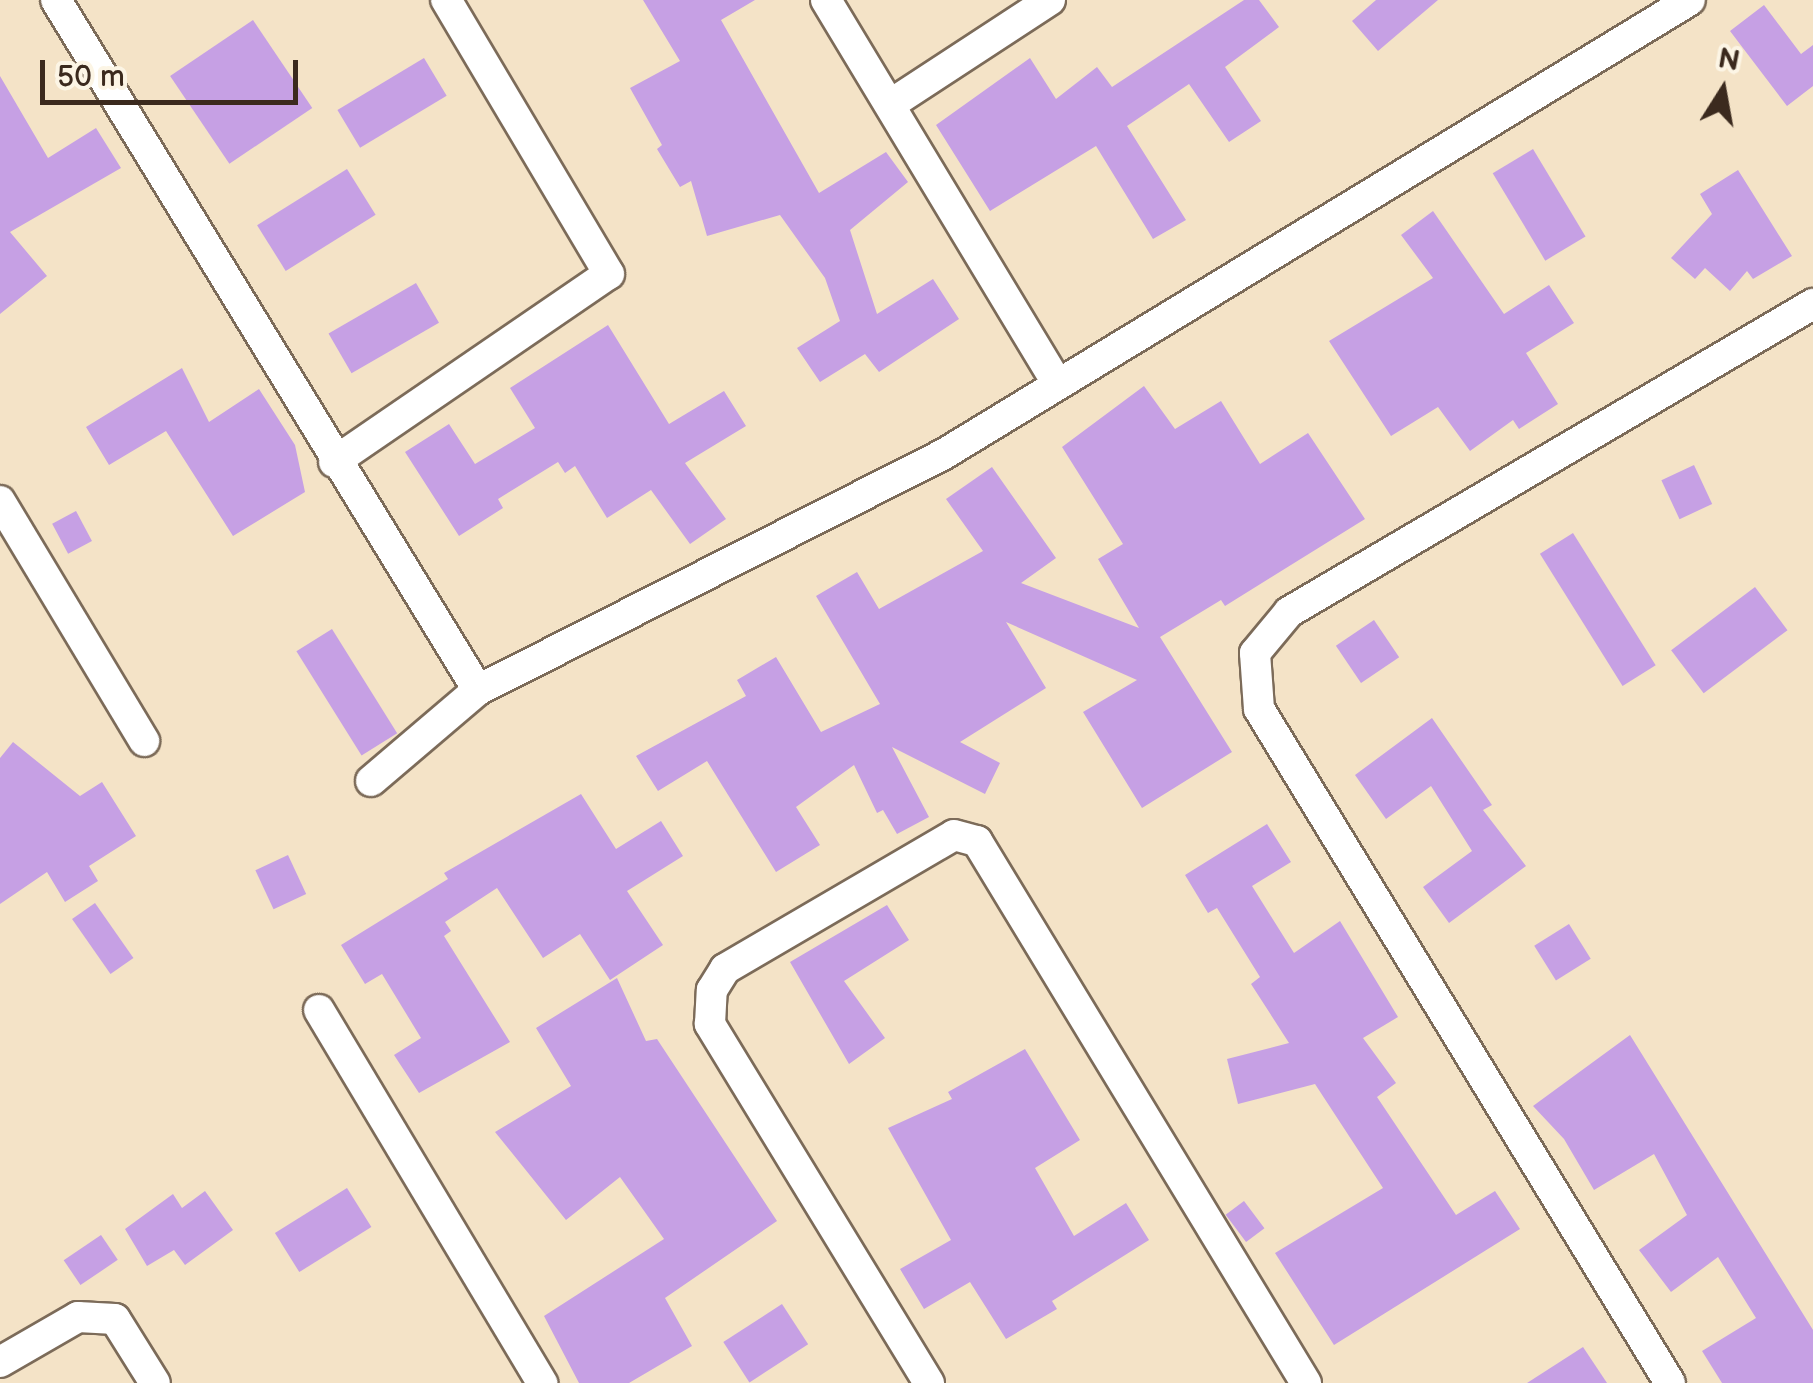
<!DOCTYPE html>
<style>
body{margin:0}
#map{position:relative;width:1813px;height:1383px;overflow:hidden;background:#f4e3c7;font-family:"Balsamiq Sans",sans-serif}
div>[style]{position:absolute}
.building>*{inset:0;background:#c6a0e4;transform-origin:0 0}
.roads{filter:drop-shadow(2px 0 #7c6b59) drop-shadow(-2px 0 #7c6b59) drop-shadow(0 2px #7c6b59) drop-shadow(0 -2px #7c6b59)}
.minor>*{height:30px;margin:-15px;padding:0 15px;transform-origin:15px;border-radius:15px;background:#fff}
span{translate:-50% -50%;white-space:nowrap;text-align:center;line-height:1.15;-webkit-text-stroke:8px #fcf5e5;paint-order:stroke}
.north{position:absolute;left:1673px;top:40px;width:100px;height:100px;-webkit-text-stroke:8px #fcf5e5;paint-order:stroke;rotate:11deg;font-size:28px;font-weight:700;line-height:40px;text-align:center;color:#3b2a1e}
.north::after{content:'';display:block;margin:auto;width:35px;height:45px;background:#3b2a1e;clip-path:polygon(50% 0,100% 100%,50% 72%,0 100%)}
.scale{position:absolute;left:40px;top:60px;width:258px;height:45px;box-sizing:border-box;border:5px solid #3b2a1e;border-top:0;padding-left:12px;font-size:30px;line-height:35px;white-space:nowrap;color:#3b2a1e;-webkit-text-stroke:8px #fcf5e5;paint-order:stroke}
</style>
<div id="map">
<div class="building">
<i style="clip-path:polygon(643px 0,755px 0,721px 20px,819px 193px,886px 152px,908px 182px,850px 230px,877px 314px,933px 279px,959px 319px,879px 372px,865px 354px,820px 382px,797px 348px,840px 321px,825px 278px,780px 215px,707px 236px,691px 181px,680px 187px,657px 149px,662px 145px,630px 88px,680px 61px)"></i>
<i style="clip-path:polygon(1244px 0,1259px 0,1279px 27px,1225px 67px,1261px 121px,1229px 142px,1189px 84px,1127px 126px,1186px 220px,1153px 239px,1096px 146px,990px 211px,936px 125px,1030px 58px,1056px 99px,1097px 67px,1112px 87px)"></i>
<i style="clip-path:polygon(1376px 0,1438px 0,1378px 51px,1352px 21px)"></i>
<i style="clip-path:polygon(1764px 5px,1801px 54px,1813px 45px,1813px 86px,1787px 106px,1730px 31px)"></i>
<i style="left:253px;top:20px;width:106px;height:100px;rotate:56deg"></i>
<i style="left:424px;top:58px;width:44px;height:101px;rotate:59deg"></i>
<i style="clip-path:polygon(0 76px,48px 158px,96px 128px,121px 168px,10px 232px,47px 276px,0 314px)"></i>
<i style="left:1533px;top:149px;width:102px;height:47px;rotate:59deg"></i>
<i style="left:347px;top:169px;width:54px;height:106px;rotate:58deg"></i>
<i style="clip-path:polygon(1738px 170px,1792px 256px,1753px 279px,1747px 271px,1730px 291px,1705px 268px,1695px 279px,1671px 258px,1712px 214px,1700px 194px)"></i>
<i style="clip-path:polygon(1433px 211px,1504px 314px,1549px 285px,1574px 323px,1526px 353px,1558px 404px,1519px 429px,1513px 420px,1470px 451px,1438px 407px,1391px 436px,1329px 341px,1433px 278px,1401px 235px)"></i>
<i style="left:416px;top:283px;width:46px;height:101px;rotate:60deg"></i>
<i style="clip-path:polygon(608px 325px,669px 424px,724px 391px,746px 426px,685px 463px,726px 519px,690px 544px,651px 490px,607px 518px,575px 466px,565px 473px,558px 462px,498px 499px,503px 508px,459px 536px,405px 452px,449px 424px,475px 464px,535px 428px,510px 388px)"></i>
<i style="clip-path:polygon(182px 368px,209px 422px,259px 389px,295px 445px,305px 492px,233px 536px,166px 431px,109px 465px,86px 427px)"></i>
<i style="clip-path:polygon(1144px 386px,1175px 429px,1221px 401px,1260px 464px,1308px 433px,1365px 519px,1225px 606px,1221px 600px,1160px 637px,1232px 752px,1142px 808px,1083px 712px,1137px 680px,1006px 622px,1046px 688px,960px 742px,1000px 763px,985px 794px,892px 747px,929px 817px,897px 834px,883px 810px,877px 813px,854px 765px,796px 807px,820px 845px,776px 872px,707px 761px,658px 791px,636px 756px,746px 696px,737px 680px,776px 657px,821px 732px,880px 704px,816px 596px,857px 572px,879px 609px,983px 551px,946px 499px,992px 467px,1056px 558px,1021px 583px,1139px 628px,1098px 559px,1123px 544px,1062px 447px)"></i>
<i style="left:1694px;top:465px;width:43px;height:36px;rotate:65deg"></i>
<i style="left:76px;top:511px;width:34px;height:27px;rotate:62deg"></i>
<i style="left:1573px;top:533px;width:156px;height:39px;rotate:58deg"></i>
<i style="left:1755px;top:587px;width:54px;height:105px;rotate:53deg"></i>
<i style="left:1374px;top:620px;width:45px;height:46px;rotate:56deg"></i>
<i style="left:332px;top:629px;width:123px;height:42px;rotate:58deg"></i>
<i style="clip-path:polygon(1432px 718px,1492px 805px,1483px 810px,1526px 866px,1449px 923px,1423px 887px,1472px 851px,1431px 786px,1386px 819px,1355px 775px)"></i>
<i style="clip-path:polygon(13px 742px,80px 796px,102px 782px,136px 836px,89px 866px,98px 881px,65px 902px,47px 872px,0 904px,0 758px)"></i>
<i style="clip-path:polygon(581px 794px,616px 849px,661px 821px,683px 856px,627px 891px,663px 945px,610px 980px,580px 934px,543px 958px,497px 888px,445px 922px,451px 931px,444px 936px,510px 1042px,419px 1093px,394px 1055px,421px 1038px,382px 974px,365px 984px,341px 945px,448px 879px,444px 873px)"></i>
<i style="clip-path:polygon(1267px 824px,1291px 862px,1252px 886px,1294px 953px,1340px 921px,1398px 1017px,1363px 1038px,1396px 1083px,1377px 1097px,1456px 1215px,1495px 1191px,1520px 1229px,1334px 1345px,1275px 1253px,1383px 1188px,1315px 1084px,1238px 1104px,1227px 1059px,1289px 1043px,1251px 984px,1260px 977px,1217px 908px,1208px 913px,1185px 875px)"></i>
<i style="left:288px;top:855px;width:43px;height:36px;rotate:65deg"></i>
<i style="left:95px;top:903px;width:67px;height:28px;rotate:55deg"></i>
<i style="clip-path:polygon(887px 905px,909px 940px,844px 981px,885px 1038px,849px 1064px,790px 962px)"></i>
<i style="left:1569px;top:924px;width:41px;height:41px;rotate:58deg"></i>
<i style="clip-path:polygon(617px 978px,646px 1041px,657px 1039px,777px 1221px,665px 1298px,692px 1346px,629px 1383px,579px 1383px,544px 1316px,664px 1239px,620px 1177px,566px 1220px,495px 1132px,571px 1086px,536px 1028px)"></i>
<i style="clip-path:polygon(1630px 1035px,1813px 1330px,1813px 1383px,1722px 1383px,1702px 1351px,1756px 1318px,1718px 1257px,1671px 1292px,1639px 1250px,1687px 1215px,1654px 1154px,1594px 1190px,1564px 1139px,1533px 1106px)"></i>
<i style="clip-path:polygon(1025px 1049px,1080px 1140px,1035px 1168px,1074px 1236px,1126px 1203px,1149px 1240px,1052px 1301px,1057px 1309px,1006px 1339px,970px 1282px,924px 1309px,900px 1269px,951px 1240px,888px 1128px,952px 1099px,948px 1092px)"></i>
<i style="left:347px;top:1188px;width:46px;height:85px;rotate:58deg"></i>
<i style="clip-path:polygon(205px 1191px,233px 1230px,185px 1265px,174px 1250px,147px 1266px,125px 1229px,173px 1194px,182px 1208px)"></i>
<i style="left:1244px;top:1201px;width:34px;height:23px;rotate:53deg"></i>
<i style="left:101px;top:1235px;width:30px;height:45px;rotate:56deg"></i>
<i style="left:782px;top:1304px;width:48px;height:70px;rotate:57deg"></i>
<i style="clip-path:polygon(1583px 1347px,1607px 1383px,1527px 1383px)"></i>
</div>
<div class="roads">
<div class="minor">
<i style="left:56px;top:0;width:809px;rotate:58.55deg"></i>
<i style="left:826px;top:0;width:447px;rotate:58.9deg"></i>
<i style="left:891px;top:104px;width:190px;rotate:-33.2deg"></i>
<i style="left:334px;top:462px;width:333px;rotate:-34.4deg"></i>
<i style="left:609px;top:274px;width:319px;rotate:-120.7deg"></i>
<i style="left:0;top:501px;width:280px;rotate:59deg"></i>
<i style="left:371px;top:781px;width:140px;rotate:-40.4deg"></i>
<i style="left:478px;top:690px;width:522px;rotate:-26.86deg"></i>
<i style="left:944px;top:454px;width:873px;rotate:-31.32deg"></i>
<i style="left:319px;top:1010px;width:435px;rotate:59.1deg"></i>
<i style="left:0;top:1362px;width:90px;rotate:-30deg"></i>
<i style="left:78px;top:1317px;width:37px;rotate:3deg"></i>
<i style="left:115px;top:1319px;width:75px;rotate:58deg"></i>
<i style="left:929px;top:1383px;width:421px;rotate:-121.4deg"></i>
<i style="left:710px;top:1024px;width:34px;rotate:-87deg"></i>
<i style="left:712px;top:990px;width:25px;rotate:-58deg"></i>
<i style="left:725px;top:969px;width:265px;rotate:-30.3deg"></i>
<i style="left:954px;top:835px;width:24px;rotate:15deg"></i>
<i style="left:977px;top:841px;width:634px;rotate:58.74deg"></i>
<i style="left:1670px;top:1383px;width:789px;rotate:-121.37deg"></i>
<i style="left:1259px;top:709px;width:56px;rotate:-94.1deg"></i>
<i style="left:1255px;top:653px;width:53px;rotate:-50.3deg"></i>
<i style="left:1289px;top:612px;width:608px;rotate:-30.45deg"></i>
</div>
</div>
<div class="north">N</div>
<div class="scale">50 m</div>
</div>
